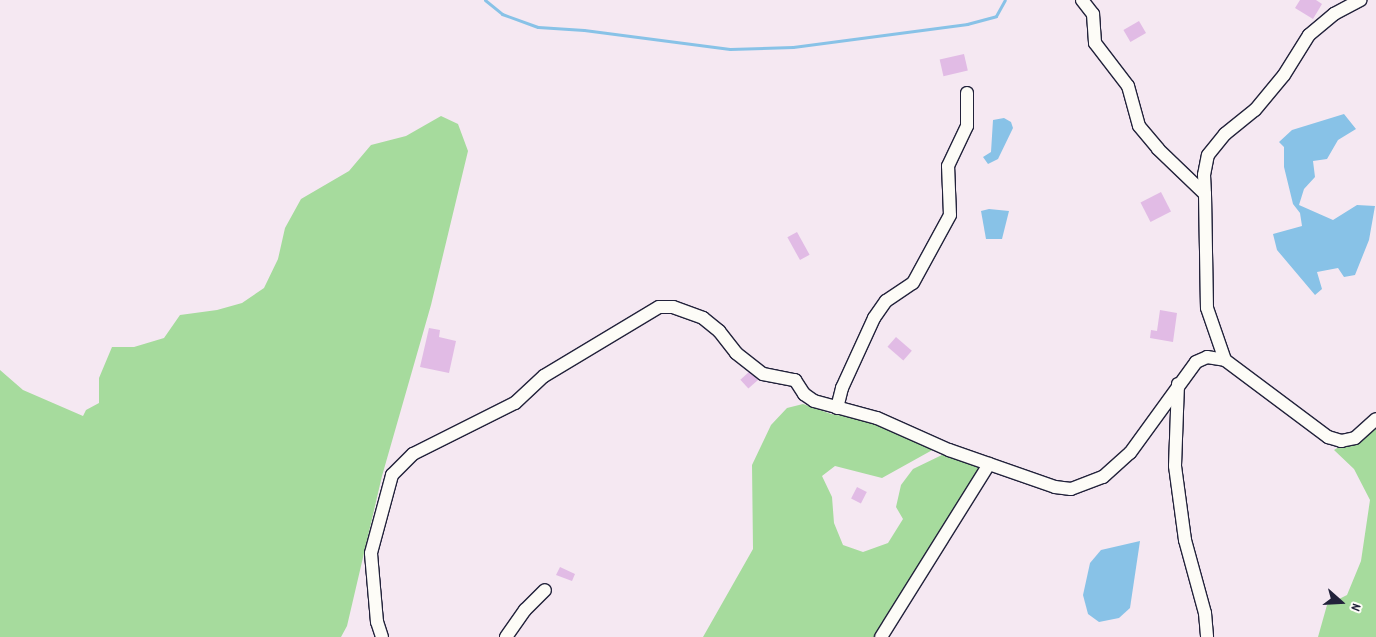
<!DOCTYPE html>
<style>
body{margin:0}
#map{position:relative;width:1376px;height:637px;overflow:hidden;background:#f5e8f2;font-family:Dekko,sans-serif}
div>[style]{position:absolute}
.green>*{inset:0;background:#a6db9d}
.water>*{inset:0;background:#88c2e7}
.stream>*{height:3px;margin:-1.5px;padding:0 1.5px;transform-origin:1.5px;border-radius:1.5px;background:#88c2e7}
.building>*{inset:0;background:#e1bbe5;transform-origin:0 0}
.roads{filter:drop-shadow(1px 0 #22223b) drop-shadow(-1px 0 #22223b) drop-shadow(0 1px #22223b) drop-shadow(0 -1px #22223b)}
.street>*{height:12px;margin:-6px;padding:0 6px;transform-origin:6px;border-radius:6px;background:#fdfcf7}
span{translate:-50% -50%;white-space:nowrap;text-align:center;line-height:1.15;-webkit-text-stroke:4.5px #fdfcf7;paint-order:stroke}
.north{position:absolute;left:1316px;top:577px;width:50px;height:50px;-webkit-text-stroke:4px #fdfcf7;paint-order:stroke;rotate:109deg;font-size:14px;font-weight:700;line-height:20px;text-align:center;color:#22223b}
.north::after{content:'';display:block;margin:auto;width:18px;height:22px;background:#22223b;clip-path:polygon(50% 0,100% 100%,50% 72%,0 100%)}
</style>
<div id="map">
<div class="green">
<i style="clip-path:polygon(441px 116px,458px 124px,468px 151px,431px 305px,382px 476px,347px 626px,341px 637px,0 637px,0 370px,23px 390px,83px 416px,86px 410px,99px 403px,99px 378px,112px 347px,134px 347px,164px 338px,180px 315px,217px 310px,242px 303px,264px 288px,278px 259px,285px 228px,301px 199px,349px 171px,371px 145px,406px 136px)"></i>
<i style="clip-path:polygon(803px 404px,831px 414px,867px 420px,936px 448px,882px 478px,835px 466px,822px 476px,832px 497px,834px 523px,843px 545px,863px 552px,888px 543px,903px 519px,896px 507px,901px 485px,913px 469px,944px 454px,985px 467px,877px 637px,703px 637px,753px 549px,752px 465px,771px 425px,787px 408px)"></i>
<i style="clip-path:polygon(1376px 424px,1376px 637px,1318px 637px,1327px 605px,1347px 595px,1361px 561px,1370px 500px,1354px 469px,1334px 450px)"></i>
</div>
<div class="water">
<i style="clip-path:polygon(1344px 114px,1356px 129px,1338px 140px,1327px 159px,1313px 161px,1315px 177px,1304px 189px,1299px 205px,1333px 220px,1357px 205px,1375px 206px,1369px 240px,1355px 275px,1344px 277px,1338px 268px,1317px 272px,1322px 289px,1315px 295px,1277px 250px,1273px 234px,1302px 226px,1300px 213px,1293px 204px,1284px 167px,1284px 147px,1279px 142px,1292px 130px)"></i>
<i style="clip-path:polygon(1004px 118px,1011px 122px,1013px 128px,998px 159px,988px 164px,983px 157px,991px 152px,993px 120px)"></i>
<i style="clip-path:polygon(989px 209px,1009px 211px,1002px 239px,986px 239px,981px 211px)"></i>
<i style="clip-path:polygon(1140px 541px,1130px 608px,1119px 618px,1099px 622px,1088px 614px,1083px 595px,1090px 563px,1101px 550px)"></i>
</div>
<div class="stream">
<i style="left:485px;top:0;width:22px;rotate:39deg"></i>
<i style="left:502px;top:14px;width:38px;rotate:20deg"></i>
<i style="left:538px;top:27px;width:46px;rotate:3.7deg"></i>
<i style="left:584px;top:30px;width:147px;rotate:7.4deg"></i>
<i style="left:730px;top:49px;width:63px;rotate:-1.8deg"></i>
<i style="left:793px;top:47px;width:176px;rotate:-7.5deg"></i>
<i style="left:967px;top:24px;width:30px;rotate:-15deg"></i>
<i style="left:996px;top:16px;width:18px;rotate:-61deg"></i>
</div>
<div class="building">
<i style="clip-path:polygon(1300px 0,1316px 0,1322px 4px,1313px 19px,1295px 8px)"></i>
<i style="left:1139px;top:21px;width:14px;height:18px;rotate:60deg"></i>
<i style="left:964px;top:54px;width:17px;height:25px;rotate:77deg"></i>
<i style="left:1161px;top:192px;width:22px;height:23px;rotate:63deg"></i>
<i style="left:797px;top:232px;width:26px;height:11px;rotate:61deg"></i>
<i style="clip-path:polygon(1160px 310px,1177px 313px,1173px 342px,1150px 338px,1151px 330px,1157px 331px)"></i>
<i style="clip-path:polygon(429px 328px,440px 330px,439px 337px,456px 341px,449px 373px,420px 367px)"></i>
<i style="left:896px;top:337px;width:21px;height:13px;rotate:41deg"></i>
<i style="left:750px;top:371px;width:12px;height:13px;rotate:48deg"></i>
<i style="left:857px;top:487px;width:11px;height:13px;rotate:27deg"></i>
<i style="clip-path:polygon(560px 567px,575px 574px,572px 581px,556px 575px)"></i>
</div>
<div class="roads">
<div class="street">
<i style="left:1082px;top:0;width:18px;rotate:52deg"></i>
<i style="left:1093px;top:14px;width:29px;rotate:86deg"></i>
<i style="left:1095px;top:43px;width:54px;rotate:52.5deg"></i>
<i style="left:1128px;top:86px;width:41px;rotate:74.6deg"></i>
<i style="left:1139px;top:126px;width:30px;rotate:50deg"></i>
<i style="left:1158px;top:149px;width:65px;rotate:43.8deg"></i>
<i style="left:1205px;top:194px;width:114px;rotate:89deg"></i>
<i style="left:1207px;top:308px;width:55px;rotate:70.9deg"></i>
<i style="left:1205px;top:194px;width:19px;rotate:-93deg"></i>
<i style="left:1204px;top:175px;width:20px;rotate:-79deg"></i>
<i style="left:1208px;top:155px;width:27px;rotate:-51deg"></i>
<i style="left:1225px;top:134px;width:38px;rotate:-39deg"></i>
<i style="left:1255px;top:110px;width:45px;rotate:-50.4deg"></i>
<i style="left:1284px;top:75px;width:47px;rotate:-58deg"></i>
<i style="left:1309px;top:35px;width:33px;rotate:-40deg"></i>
<i style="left:1334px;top:14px;width:30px;rotate:-28deg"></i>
<i style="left:1178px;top:384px;width:82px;rotate:92.1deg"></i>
<i style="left:1175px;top:466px;width:75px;rotate:82.3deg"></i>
<i style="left:1185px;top:540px;width:76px;rotate:74.7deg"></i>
<i style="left:1205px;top:613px;width:24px;rotate:85deg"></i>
<i style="left:837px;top:408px;width:21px;rotate:-76deg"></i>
<i style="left:842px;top:388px;width:77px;rotate:-65.4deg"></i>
<i style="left:874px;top:318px;width:21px;rotate:-55deg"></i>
<i style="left:886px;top:301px;width:32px;rotate:-34deg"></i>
<i style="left:913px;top:283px;width:77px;rotate:-61.4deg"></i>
<i style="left:950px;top:215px;width:49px;rotate:-92.3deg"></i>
<i style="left:948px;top:166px;width:44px;rotate:-64.6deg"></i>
<i style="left:967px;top:126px;width:33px;rotate:-90deg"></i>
<i style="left:382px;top:637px;width:16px;rotate:-108deg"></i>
<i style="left:377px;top:622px;width:69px;rotate:-95deg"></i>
<i style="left:371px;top:553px;width:81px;rotate:-74.9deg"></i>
<i style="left:392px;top:475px;width:30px;rotate:-45deg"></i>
<i style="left:413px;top:454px;width:114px;rotate:-26.6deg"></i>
<i style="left:515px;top:403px;width:40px;rotate:-43deg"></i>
<i style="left:544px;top:376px;width:134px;rotate:-31deg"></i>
<i style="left:659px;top:307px;width:14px"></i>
<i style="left:673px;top:307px;width:32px;rotate:20deg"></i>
<i style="left:703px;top:318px;width:21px;rotate:39deg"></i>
<i style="left:719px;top:331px;width:28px;rotate:52deg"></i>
<i style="left:736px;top:353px;width:34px;rotate:38deg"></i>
<i style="left:763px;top:374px;width:33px;rotate:11deg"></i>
<i style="left:795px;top:380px;width:17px;rotate:57deg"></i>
<i style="left:804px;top:394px;width:12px;rotate:35deg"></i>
<i style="left:814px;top:401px;width:65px;rotate:15.1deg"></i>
<i style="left:877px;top:418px;width:79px;rotate:24deg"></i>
<i style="left:949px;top:450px;width:112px;rotate:19.2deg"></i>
<i style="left:1055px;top:487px;width:16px;rotate:7deg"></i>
<i style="left:1071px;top:489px;width:34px;rotate:-21deg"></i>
<i style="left:1103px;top:477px;width:36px;rotate:-42deg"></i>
<i style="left:1130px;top:453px;width:112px;rotate:-54deg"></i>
<i style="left:1196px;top:362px;width:12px;rotate:-24deg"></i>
<i style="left:1207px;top:357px;width:18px;rotate:9deg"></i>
<i style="left:1225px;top:360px;width:129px;rotate:36.8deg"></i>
<i style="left:1328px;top:437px;width:14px;rotate:17deg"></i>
<i style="left:1341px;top:441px;width:14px;rotate:-12deg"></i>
<i style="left:1355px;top:438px;width:28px;rotate:-42deg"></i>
<i style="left:506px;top:637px;width:33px;rotate:-55deg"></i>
<i style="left:525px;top:610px;width:28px;rotate:-45deg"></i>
<i style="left:881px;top:637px;width:204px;rotate:-58deg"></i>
</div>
</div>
<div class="north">N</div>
</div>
